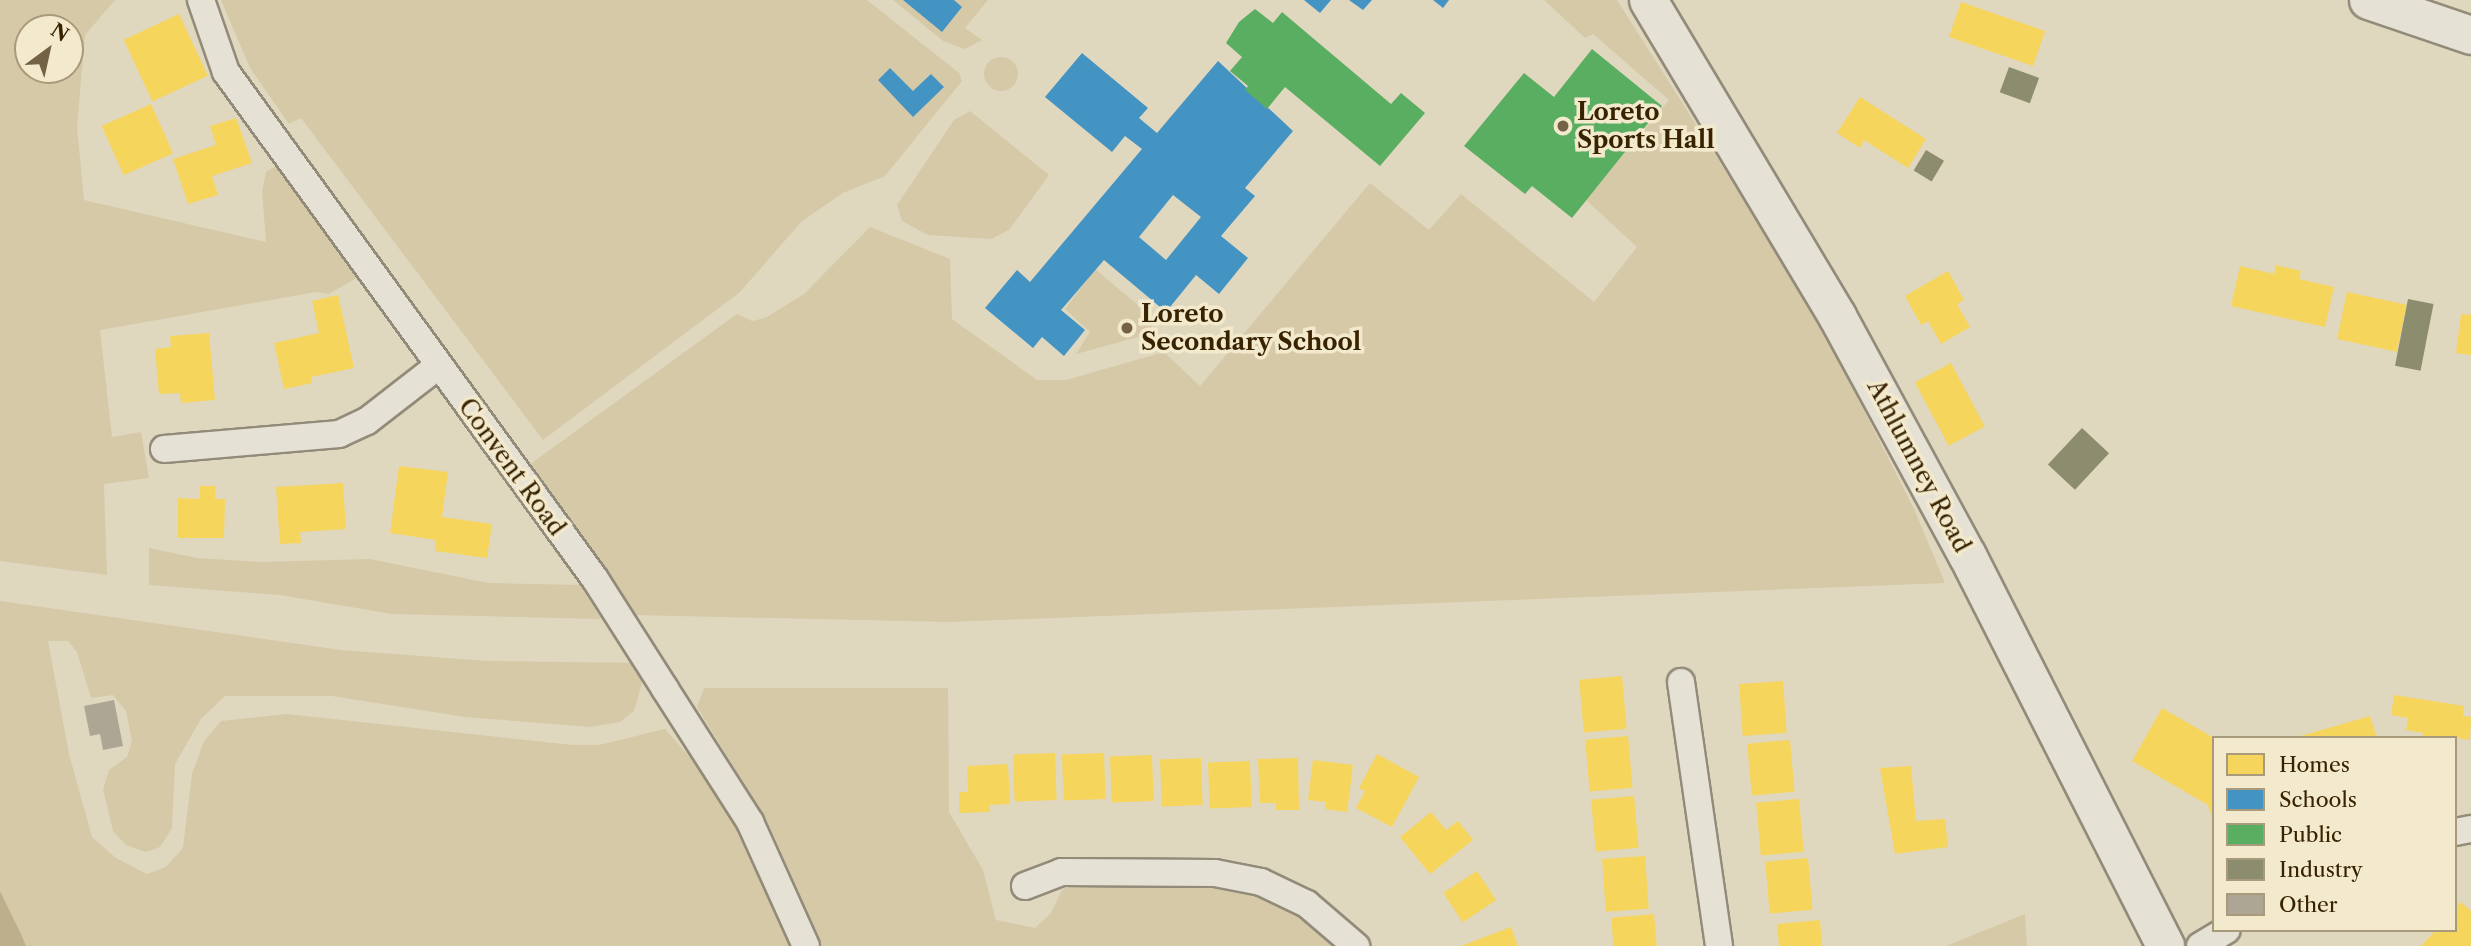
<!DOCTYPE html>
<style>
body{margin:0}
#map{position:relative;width:2471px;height:946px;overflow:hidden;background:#e0d7bf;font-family:"Libre Caslon Text",serif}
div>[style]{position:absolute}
.green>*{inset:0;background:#d6c9a7}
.round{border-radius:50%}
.water>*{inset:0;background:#beaf8c}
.homes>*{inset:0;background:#f6d55c;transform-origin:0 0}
.schools>*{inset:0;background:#4393c3}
.public>*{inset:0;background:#5aae61}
.industry>*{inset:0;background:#8c8c6e;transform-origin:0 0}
.building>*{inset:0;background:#ada694}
.roads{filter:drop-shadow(2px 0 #928b79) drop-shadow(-2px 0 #928b79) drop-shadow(0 2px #928b79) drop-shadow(0 -2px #928b79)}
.street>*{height:26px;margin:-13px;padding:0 13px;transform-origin:13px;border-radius:13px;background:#e6e1d5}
.secondary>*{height:37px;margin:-18.5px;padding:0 18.5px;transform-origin:18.5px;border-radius:18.5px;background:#e6e1d5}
.dots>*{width:19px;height:19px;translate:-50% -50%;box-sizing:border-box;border:4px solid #f3e9cd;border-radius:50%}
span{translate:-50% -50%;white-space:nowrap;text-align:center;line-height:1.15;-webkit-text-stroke:7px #f3e9cd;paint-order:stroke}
.poi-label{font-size:24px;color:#382301;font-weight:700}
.left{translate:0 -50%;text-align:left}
.street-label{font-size:24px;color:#382301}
.legend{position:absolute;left:2212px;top:736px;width:245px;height:196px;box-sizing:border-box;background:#f3e9cd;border:2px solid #a89a7b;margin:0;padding:9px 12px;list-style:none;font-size:21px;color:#382301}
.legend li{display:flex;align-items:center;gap:14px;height:35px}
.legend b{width:35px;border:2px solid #a89a7b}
.north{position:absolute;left:14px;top:14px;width:70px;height:70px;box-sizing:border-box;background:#f3e9cd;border:2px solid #a89a7b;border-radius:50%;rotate:33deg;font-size:19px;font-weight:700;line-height:28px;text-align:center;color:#382301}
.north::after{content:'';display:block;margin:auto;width:24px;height:32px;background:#736244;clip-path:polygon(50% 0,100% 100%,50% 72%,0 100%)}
</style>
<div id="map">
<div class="green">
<i style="clip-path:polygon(evenodd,0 0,115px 0,85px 35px,77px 127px,84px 200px,266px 242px,262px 192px,266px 172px,279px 164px,360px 276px,329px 294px,316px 292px,100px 330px,112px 437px,141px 432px,149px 478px,104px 484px,107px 575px,0 561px,0 0,28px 28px,70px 28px,70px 70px,28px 70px,28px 28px)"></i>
<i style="clip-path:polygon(221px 0,867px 0,959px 73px,962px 81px,885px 176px,843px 193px,802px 221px,739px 293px,543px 440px,301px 118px,289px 124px,250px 68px)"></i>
<i style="clip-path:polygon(893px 0,988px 0,965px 28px,982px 40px,965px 49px,943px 41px)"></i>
<i style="clip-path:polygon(1544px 0,1617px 0,1811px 306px,1914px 509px,1945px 583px,949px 622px,634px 615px,529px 465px,737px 314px,752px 321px,765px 318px,804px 294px,870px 227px,950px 259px,952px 319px,1037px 380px,1066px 380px,1164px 352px,1200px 386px,1370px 183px,1429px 230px,1461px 194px,1594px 302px,1637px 247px,1586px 200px,1669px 100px,1593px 34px,1585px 38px)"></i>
<i class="round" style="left:984px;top:57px;width:34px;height:34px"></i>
<i style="clip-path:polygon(970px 111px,1049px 175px,1009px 230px,991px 239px,928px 235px,902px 221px,897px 205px,954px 120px)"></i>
<i style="clip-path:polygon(1095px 269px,1157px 321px,1142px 336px,1076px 354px,1090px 332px,1065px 309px)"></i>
<i style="clip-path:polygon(149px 548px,197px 558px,261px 562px,370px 559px,488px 583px,580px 585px,601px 619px,392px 614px,280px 595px,149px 585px)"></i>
<i style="clip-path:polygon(0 601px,341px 650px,487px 661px,638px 663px,645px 673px,634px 711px,620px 722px,590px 727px,465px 717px,332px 696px,225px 696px,201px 719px,175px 764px,172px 828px,160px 847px,146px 852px,126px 845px,113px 831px,103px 789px,109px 770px,127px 757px,132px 741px,126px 711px,113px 695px,91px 698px,77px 652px,68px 641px,48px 641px,69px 754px,92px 837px,116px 858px,147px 874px,166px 867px,183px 848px,192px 774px,204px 741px,221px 721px,287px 714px,572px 745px,599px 745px,665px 729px,695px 763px,738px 829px,796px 946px,26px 946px,0 891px)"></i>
<i style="clip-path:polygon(704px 688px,948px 688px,949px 812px,983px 870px,996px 920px,1035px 928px,1051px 913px,1062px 890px,1072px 885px,1201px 886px,1267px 898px,1317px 921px,1342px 946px,823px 946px,767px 821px,697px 707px)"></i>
<i style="clip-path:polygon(2025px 914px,2027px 946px,1946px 946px)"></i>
</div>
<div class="water">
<i style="clip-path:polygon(0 891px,21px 934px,26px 946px,0 946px)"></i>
</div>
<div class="homes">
<i style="left:1961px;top:2px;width:89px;height:37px;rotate:19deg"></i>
<i style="left:179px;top:14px;width:68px;height:61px;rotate:65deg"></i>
<i style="clip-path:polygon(1860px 97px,1926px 139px,1908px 168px,1864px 140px,1860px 148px,1837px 133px)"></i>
<i style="left:151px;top:104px;width:54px;height:54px;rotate:66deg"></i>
<i style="clip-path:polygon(236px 118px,252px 163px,212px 176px,218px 195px,188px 204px,173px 159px,216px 145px,210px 126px)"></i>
<i style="clip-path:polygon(2276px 265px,2301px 271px,2299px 279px,2334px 287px,2325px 327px,2231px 306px,2240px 266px,2274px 274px)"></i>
<i style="clip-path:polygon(1948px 271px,1964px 300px,1957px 304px,1970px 327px,1941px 344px,1928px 321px,1921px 325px,1905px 296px)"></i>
<i style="left:2347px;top:292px;width:61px;height:48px;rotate:12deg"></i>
<i style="clip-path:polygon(338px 295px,354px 368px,311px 377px,312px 383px,284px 389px,274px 343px,319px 333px,312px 301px)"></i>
<i style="clip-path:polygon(2461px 314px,2471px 315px,2471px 355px,2456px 353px)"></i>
<i style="clip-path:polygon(209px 333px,215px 400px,181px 403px,180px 393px,159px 394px,155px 349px,171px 347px,170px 336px)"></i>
<i style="left:1951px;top:363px;width:72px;height:41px;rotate:62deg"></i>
<i style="clip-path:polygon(399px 466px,448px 472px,442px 517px,492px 524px,487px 558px,435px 551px,436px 540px,390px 533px)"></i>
<i style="clip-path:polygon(343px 483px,346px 529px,300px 532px,301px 543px,280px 544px,276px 487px)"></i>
<i style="clip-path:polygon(200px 486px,215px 486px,215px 499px,225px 499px,224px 538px,178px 538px,178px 498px,200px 499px)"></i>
<i style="left:1622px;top:676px;width:53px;height:43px;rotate:85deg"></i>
<i style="left:1783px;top:681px;width:52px;height:44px;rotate:86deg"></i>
<i style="clip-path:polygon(2394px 695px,2464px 706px,2463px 716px,2471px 717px,2470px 740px,2458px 738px,2455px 748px,2455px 738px,2422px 738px,2423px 733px,2406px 730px,2408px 718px,2391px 715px)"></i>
<i style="clip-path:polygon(2162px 708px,2214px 738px,2214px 823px,2208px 805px,2132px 761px)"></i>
<i style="clip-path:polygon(2370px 716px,2377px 738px,2297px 738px,2297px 737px)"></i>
<i style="left:1628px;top:736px;width:52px;height:43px;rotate:85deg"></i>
<i style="left:1790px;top:740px;width:52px;height:43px;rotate:85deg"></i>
<i style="left:1055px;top:753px;width:47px;height:42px;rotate:88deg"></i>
<i style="left:1104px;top:753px;width:46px;height:42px;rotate:88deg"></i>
<i style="clip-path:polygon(1377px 754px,1419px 777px,1392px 827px,1356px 808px,1365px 791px,1359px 788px)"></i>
<i style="left:1152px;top:755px;width:46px;height:42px;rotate:88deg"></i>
<i style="left:1201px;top:758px;width:47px;height:41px;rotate:88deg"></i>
<i style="clip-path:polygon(1298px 758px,1299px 810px,1276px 810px,1276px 803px,1260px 803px,1258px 759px)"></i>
<i style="clip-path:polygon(1313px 760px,1353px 765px,1347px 812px,1325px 809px,1326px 802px,1308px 800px)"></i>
<i style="left:1250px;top:761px;width:46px;height:42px;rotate:88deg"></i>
<i style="clip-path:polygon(1008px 764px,1010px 804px,989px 805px,990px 812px,959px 813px,959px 792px,968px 792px,967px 766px)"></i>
<i style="clip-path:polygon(1911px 766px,1916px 821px,1945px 819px,1948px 847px,1895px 854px,1880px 768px)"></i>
<i style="left:1634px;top:796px;width:52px;height:43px;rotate:85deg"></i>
<i style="left:1799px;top:799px;width:53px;height:43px;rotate:85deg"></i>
<i style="clip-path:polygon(1431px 812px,1446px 830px,1458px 821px,1473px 840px,1430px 874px,1400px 837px)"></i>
<i style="left:1645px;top:856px;width:53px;height:43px;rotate:86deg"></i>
<i style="left:1808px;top:858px;width:52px;height:43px;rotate:85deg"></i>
<i style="left:1477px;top:871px;width:35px;height:40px;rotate:57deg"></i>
<i style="clip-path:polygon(2461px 902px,2471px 911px,2471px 946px,2421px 946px,2436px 930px,2455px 930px,2455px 909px)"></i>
<i style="left:1654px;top:914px;width:32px;height:43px;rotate:85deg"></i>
<i style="clip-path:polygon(1820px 920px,1822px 946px,1779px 946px,1777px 924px)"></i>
<i style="clip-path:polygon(1511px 927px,1518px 946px,1461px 946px)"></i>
</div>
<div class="schools">
<i style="clip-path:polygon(903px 0,954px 0,962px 7px,942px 32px)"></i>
<i style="clip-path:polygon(1304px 0,1331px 0,1320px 13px)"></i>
<i style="clip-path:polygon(1349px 0,1372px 0,1363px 10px)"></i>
<i style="clip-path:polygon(1433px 0,1449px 0,1443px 8px)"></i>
<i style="clip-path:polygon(evenodd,1082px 53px,1148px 108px,1139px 118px,1157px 133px,1218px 61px,1293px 131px,1245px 188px,1255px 196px,1221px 236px,1248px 258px,1219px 294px,1196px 275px,1166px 312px,1104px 260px,1061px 310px,1085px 330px,1064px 356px,1042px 337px,1033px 348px,985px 308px,1017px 270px,1030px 282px,1142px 149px,1125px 136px,1112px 152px,1045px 97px,1082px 53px,1173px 195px,1201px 217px,1166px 260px,1139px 237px,1173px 195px)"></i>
<i style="clip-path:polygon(890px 68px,913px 91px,931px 74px,944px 87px,913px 117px,878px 80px)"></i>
</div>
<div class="public">
<i style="clip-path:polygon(1255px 9px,1273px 23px,1282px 12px,1391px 104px,1401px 93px,1425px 113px,1380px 166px,1285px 87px,1267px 109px,1245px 90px,1248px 86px,1230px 71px,1242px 57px,1226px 43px,1239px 22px)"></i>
<i style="clip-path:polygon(1592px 49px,1662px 106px,1572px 218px,1532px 186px,1525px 194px,1464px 146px,1524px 73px,1554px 97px)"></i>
</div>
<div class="industry">
<i style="left:2009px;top:67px;width:32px;height:27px;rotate:20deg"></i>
<i style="left:1926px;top:150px;width:21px;height:24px;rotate:31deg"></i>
<i style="left:2408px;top:299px;width:26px;height:68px;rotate:11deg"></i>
<i style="left:2082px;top:428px;width:37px;height:50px;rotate:43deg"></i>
</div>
<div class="building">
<i style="clip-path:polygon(114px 700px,123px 746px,103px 750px,100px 734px,90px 736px,84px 706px)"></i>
</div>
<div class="roads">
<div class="street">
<i style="left:201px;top:0;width:76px;rotate:70.9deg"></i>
<i style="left:226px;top:72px;width:627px;rotate:53.95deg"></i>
<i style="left:595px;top:579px;width:130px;rotate:57.5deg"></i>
<i style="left:665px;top:689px;width:158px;rotate:57.4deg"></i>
<i style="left:750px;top:822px;width:136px;rotate:65.7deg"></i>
<i style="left:164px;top:449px;width:176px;rotate:-4.9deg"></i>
<i style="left:339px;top:434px;width:31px;rotate:-25deg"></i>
<i style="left:367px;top:421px;width:90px;rotate:-37.8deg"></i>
<i style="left:1681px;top:682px;width:267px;rotate:81.8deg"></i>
<i style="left:2455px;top:832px;width:16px;rotate:-11deg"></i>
<i style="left:1025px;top:886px;width:39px;rotate:-21deg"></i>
<i style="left:1061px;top:872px;width:154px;rotate:0.4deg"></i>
<i style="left:1215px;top:873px;width:47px;rotate:11.1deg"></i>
<i style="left:1261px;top:882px;width:51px;rotate:25.6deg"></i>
<i style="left:1307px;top:904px;width:65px;rotate:40.6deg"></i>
<i style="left:2200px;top:946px;width:31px;rotate:-31deg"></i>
</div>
<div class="secondary">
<i style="left:1648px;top:0;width:368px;rotate:59.1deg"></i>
<i style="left:1837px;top:316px;width:272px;rotate:61.5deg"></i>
<i style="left:1967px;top:555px;width:438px;rotate:63.1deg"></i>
<i style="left:2368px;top:0;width:109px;rotate:18.8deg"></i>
</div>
</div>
<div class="dots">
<i style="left:1563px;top:126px;background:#736244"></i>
<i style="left:1127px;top:328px;background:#736244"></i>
</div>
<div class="poi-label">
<span class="left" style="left:1577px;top:126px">Loreto<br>Sports Hall</span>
<span class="left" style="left:1141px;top:328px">Loreto<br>Secondary School</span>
</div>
<div class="street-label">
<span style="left:1919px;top:466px;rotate:62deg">Athlumney Road</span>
<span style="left:512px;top:467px;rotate:54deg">Convent Road</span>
</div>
<ul class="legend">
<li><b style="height:19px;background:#f6d55c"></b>Homes</li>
<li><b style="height:19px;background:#4393c3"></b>Schools</li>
<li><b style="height:19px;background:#5aae61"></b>Public</li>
<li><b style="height:19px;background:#8c8c6e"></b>Industry</li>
<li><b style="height:19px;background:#ada694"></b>Other</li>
</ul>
<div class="north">N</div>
</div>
